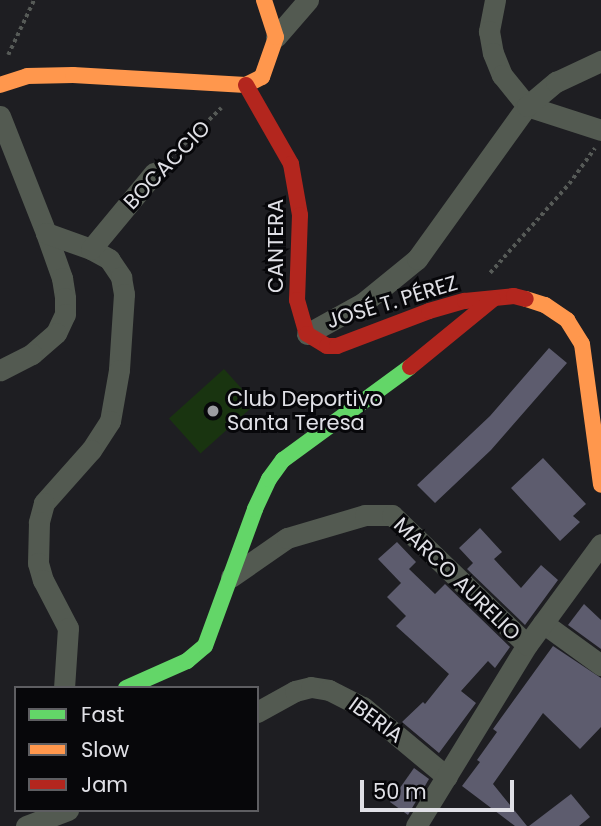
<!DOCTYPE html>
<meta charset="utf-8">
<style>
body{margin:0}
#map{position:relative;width:601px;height:826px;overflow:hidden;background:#1e1e22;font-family:Poppins,sans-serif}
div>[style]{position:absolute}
.green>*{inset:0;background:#193410;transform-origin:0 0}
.building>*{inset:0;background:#5d5c6e}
.path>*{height:3.5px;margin-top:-1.75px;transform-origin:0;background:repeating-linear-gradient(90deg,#565a57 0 3.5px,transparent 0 7px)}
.street>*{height:21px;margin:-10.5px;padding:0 10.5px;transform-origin:10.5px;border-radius:10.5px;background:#535a51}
.fast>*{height:16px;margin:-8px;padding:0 8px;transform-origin:8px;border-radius:8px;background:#63d668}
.slow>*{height:16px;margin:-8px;padding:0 8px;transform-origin:8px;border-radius:8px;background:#ff974d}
.jam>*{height:16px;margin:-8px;padding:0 8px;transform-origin:8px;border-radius:8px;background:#b3261e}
.dots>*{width:19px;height:19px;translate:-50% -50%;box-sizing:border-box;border:4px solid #07070a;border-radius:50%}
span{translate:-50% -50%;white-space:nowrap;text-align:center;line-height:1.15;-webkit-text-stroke:6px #07070a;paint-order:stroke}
.street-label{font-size:21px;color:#e0e0e6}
.poi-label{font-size:21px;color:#e0e0e6}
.left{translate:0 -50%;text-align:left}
.legend{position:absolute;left:14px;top:686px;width:245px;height:126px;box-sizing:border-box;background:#07070a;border:2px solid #5e5e62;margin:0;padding:9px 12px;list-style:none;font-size:21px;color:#e0e0e6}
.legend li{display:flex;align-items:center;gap:14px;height:35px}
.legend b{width:35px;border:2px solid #5e5e62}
.scale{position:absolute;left:360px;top:780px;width:154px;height:32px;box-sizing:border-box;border:4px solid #e0e0e6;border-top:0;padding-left:9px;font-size:21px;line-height:24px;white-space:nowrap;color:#e0e0e6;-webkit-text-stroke:5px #07070a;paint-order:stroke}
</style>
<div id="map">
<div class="green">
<i style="left:224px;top:369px;width:47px;height:74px;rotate:48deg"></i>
</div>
<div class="building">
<i style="clip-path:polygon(549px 348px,567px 363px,491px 450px,435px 503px,417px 485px,490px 416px)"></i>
<i style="clip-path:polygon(543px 458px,586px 504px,573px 516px,580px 522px,560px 541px,511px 488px)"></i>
<i style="clip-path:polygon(480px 528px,502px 552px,494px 559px,521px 588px,541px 565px,558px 580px,525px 625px,467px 569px,473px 563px,459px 548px)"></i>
<i style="clip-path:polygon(397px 542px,416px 562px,409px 569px,435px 594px,445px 584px,510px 647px,495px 668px,488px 661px,461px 691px,476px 703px,439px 753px,402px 722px,423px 702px,425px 704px,449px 674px,396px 626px,406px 616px,387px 597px,401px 583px,378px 559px)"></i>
<i style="clip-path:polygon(584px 604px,601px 620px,601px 649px,568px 625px)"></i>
<i style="clip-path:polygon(553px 646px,601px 678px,601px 727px,580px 749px,543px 713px,493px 784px,527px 826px,515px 826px,462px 786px,480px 762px,477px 760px,497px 732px,493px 729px)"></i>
<i style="clip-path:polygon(414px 768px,429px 779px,408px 815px,390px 802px)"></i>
<i style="clip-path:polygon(571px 794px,590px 817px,579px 826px,529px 826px)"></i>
</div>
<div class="path">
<i style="left:8px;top:55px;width:61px;rotate:-64.7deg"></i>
<i style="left:169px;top:159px;width:73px;rotate:-44.4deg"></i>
<i style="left:490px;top:273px;width:119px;rotate:-48.4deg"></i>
<i style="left:569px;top:184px;width:44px;rotate:-54.2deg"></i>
</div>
<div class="street">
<i style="left:495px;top:0;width:32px;rotate:101deg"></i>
<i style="left:489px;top:31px;width:22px;rotate:80deg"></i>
<i style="left:493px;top:53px;width:24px;rotate:68deg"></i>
<i style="left:502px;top:75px;width:40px;rotate:51deg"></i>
<i style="left:527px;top:106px;width:78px;rotate:18deg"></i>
<i style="left:276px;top:37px;width:49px;rotate:-49.1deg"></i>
<i style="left:0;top:116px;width:126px;rotate:68.5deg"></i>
<i style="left:46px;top:233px;width:48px;rotate:70.4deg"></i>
<i style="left:62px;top:278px;width:20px;rotate:81deg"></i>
<i style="left:65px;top:298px;width:16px;rotate:90deg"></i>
<i style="left:65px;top:314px;width:21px;rotate:115deg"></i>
<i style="left:56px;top:333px;width:32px;rotate:139deg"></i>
<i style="left:32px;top:354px;width:36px;rotate:153deg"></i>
<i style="left:46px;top:233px;width:48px;rotate:19.6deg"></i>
<i style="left:91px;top:249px;width:21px;rotate:29deg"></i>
<i style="left:109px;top:259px;width:22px;rotate:56deg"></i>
<i style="left:121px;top:277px;width:17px;rotate:80deg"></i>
<i style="left:124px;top:294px;width:76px;rotate:93.8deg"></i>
<i style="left:119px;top:370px;width:52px;rotate:100deg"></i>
<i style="left:110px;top:421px;width:35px;rotate:123deg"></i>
<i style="left:91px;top:450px;width:71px;rotate:131.6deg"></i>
<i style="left:44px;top:503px;width:20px;rotate:105deg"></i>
<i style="left:39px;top:522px;width:41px;rotate:91.4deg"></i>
<i style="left:38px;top:563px;width:18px;rotate:74deg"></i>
<i style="left:43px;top:580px;width:54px;rotate:62.5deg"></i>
<i style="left:68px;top:628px;width:60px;rotate:93.8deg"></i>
<i style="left:91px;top:249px;width:99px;rotate:-50.3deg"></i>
<i style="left:307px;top:334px;width:64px;rotate:-29deg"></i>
<i style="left:363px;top:303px;width:70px;rotate:-39.2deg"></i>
<i style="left:417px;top:259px;width:188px;rotate:-54.3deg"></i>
<i style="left:527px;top:106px;width:38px;rotate:-40deg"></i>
<i style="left:556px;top:82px;width:50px;rotate:-25deg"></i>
<i style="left:231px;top:577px;width:68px;rotate:-34.9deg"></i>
<i style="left:287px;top:538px;width:81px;rotate:-16.4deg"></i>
<i style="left:365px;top:515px;width:27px"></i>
<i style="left:392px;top:515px;width:187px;rotate:43.9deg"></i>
<i style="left:543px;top:623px;width:72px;rotate:35.9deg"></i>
<i style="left:257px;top:712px;width:43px;rotate:-28.9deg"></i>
<i style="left:295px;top:691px;width:16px;rotate:-14deg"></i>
<i style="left:311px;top:687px;width:18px;rotate:9deg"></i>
<i style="left:329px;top:690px;width:38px;rotate:27deg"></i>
<i style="left:363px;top:707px;width:109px;rotate:39.8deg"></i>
<i style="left:26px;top:826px;width:45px;rotate:-20.9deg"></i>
<i style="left:416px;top:826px;width:212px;rotate:-58.5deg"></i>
<i style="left:527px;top:645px;width:125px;rotate:-53.8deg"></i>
</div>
<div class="fast">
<i style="left:126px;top:688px;width:67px;rotate:-23.9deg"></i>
<i style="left:187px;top:661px;width:23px;rotate:-40deg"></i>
<i style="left:205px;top:646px;width:146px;rotate:-69.9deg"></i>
<i style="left:255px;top:509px;width:33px;rotate:-65deg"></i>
<i style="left:269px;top:479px;width:24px;rotate:-54deg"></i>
<i style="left:283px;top:460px;width:157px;rotate:-36.2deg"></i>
</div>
<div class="slow">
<i style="left:0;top:85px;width:28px;rotate:-18deg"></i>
<i style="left:27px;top:76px;width:46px;rotate:-1.2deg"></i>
<i style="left:73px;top:75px;width:173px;rotate:3.3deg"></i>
<i style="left:246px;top:85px;width:18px;rotate:-27deg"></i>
<i style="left:262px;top:77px;width:42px;rotate:-70.7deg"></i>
<i style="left:276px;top:37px;width:39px;rotate:-108deg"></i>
<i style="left:526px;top:299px;width:20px;rotate:18deg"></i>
<i style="left:545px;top:305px;width:27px;rotate:34deg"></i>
<i style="left:567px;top:320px;width:28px;rotate:58deg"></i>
<i style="left:582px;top:344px;width:142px;rotate:82.3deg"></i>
</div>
<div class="jam">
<i style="left:246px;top:85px;width:91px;rotate:60.3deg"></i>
<i style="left:291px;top:164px;width:52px;rotate:80deg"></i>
<i style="left:300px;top:215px;width:85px;rotate:92deg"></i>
<i style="left:297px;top:300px;width:35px;rotate:74deg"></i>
<i style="left:307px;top:334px;width:23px;rotate:31deg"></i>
<i style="left:327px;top:346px;width:10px"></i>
<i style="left:337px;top:346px;width:98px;rotate:-20.8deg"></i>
<i style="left:429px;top:311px;width:37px;rotate:-16deg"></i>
<i style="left:465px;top:301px;width:49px;rotate:-5.8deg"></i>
<i style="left:514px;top:296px;width:12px;rotate:14deg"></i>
<i style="left:410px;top:367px;width:107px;rotate:-39.3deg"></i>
</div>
<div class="dots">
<i style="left:213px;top:411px;background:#9c9ca1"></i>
</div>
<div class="street-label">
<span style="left:167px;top:165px;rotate:-46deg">BOCACCIO</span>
<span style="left:276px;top:246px;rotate:-90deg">CANTERA</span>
<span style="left:392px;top:302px;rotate:-17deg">JOSÉ T. PÉREZ</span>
<span style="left:457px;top:579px;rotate:44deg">MARCO AURELIO</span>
<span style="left:376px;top:720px;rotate:36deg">IBERIA</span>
</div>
<div class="poi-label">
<span class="left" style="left:227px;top:411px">Club Deportivo<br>Santa Teresa</span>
</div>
<ul class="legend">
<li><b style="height:9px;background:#63d668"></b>Fast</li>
<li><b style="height:9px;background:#ff974d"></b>Slow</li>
<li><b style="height:9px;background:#b3261e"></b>Jam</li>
</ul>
<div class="scale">50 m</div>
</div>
